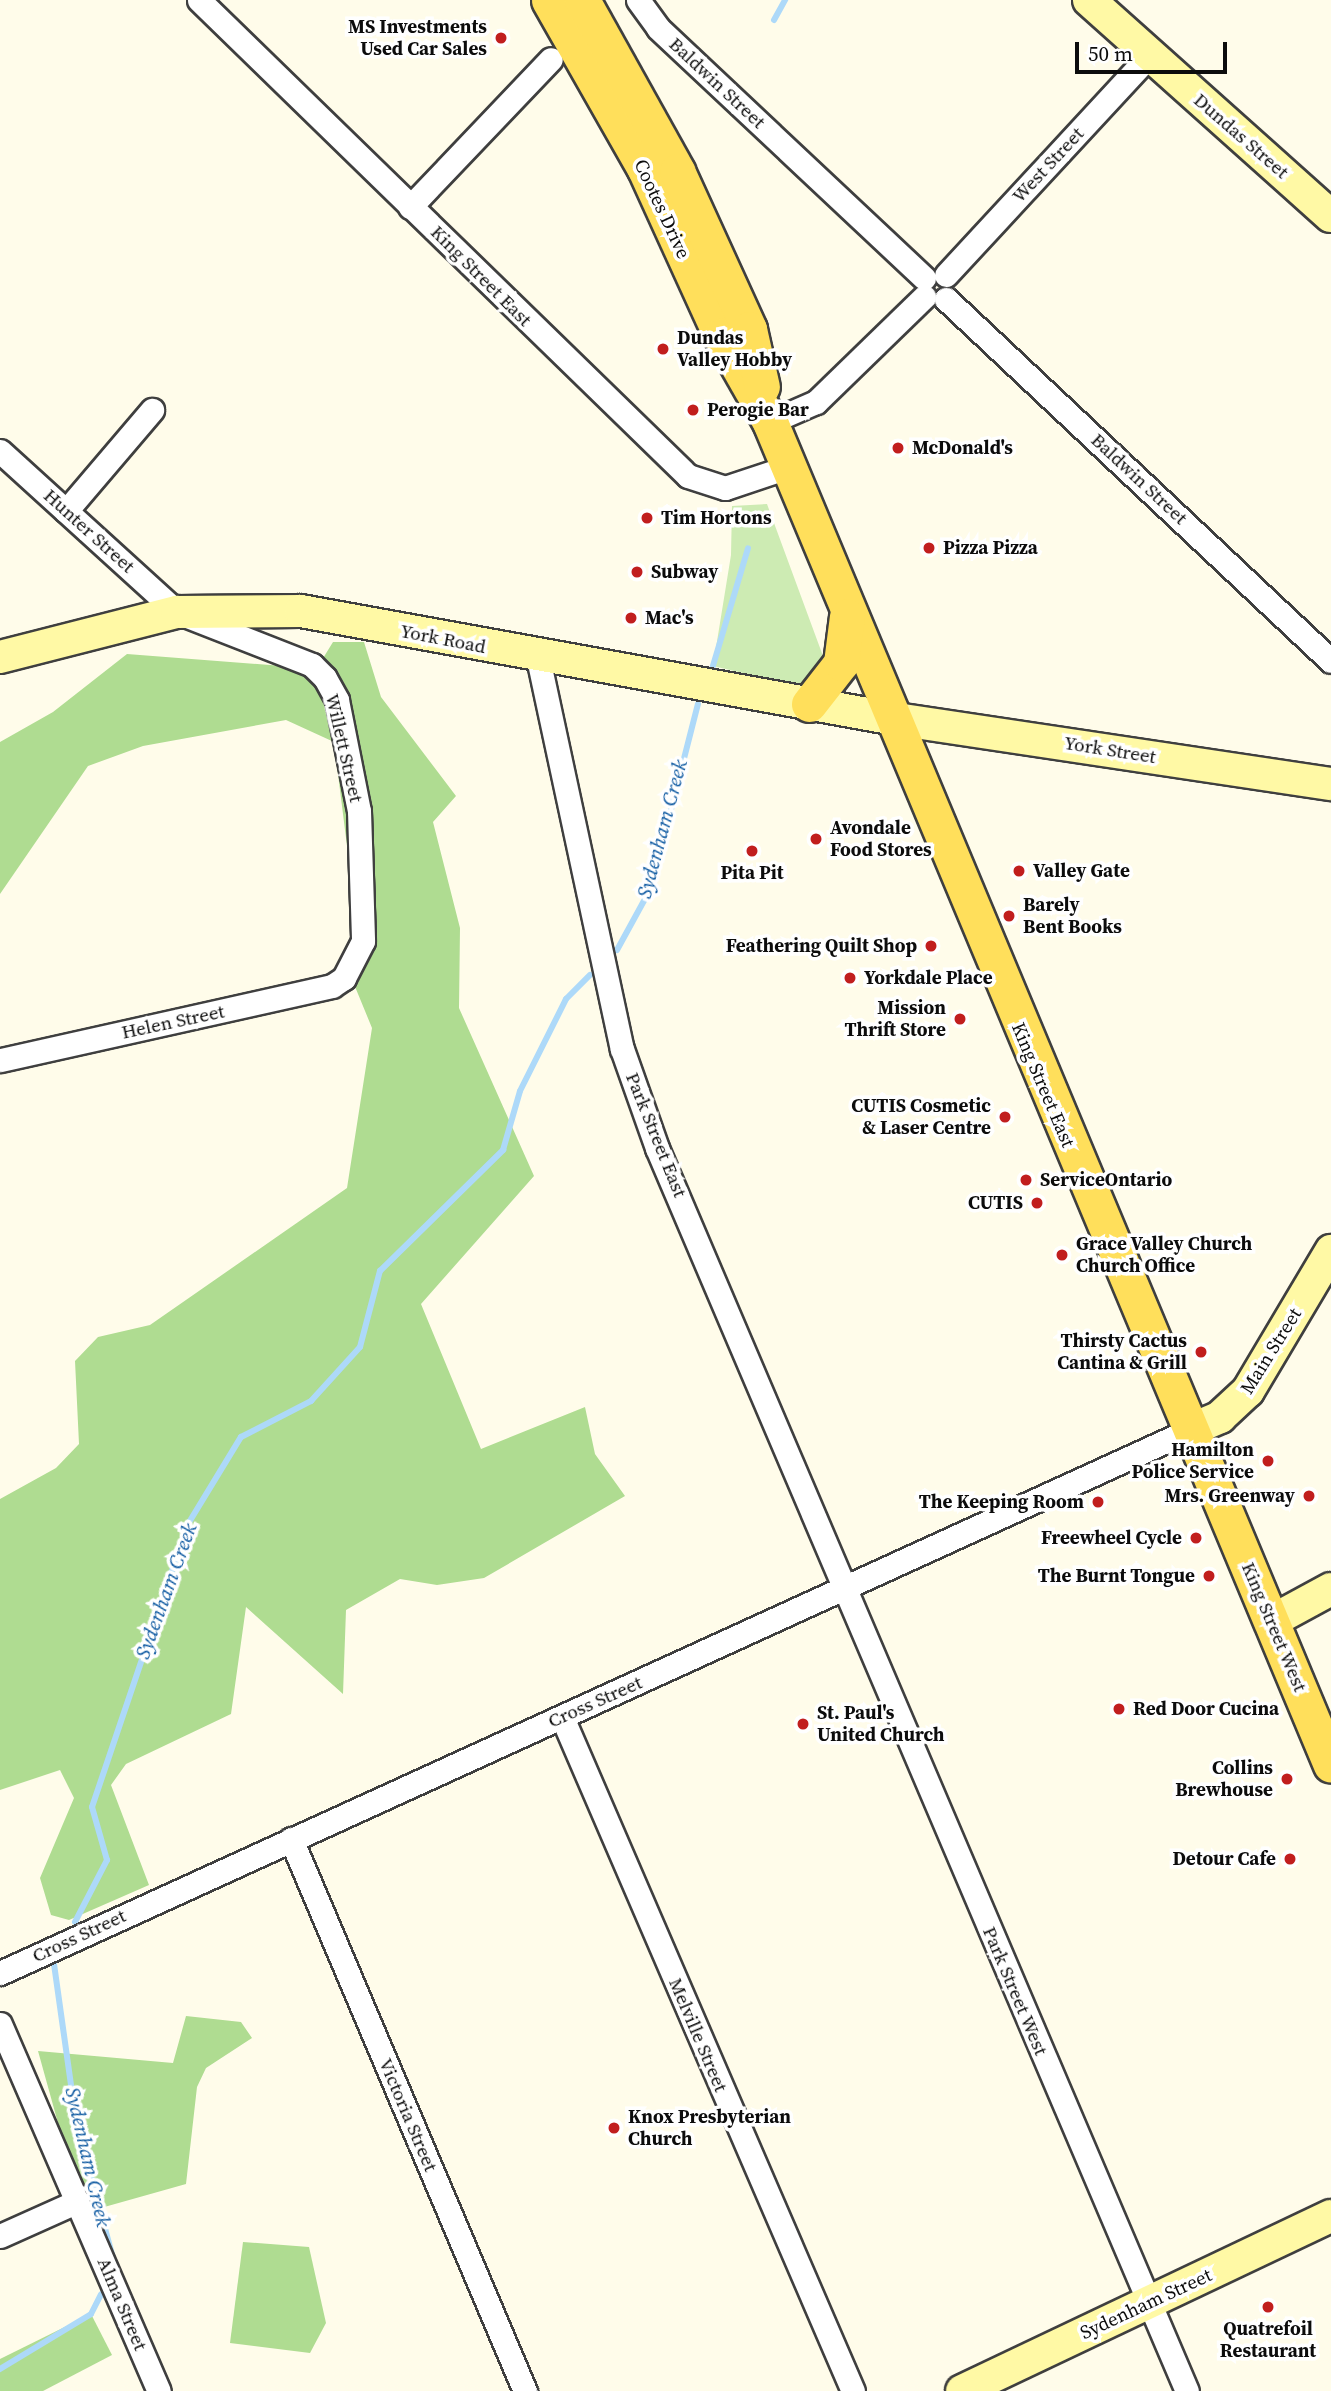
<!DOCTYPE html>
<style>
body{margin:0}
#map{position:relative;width:1331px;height:2391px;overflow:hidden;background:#fffcea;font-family:"Source Serif 4",serif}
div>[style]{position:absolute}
.green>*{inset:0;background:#cdebb3}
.forest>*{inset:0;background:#afdc91}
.stream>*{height:6px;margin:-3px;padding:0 3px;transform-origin:3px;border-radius:3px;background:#add9f9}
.roads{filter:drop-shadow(2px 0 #3f3f3f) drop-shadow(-2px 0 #3f3f3f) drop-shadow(0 2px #3f3f3f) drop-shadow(0 -2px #3f3f3f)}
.street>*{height:23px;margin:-11.5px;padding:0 11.5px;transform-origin:11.5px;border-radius:11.5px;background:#fff}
.secondary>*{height:32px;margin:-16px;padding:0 16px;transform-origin:16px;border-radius:16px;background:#fff9a5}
.primary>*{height:35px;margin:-17.5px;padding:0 17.5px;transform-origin:17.5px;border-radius:17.5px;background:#ffdf5b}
.dots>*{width:19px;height:19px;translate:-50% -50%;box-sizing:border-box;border:4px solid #fff;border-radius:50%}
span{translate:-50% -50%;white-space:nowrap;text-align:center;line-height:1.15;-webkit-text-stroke:7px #fff;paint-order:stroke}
.poi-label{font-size:19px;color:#0c0c0c;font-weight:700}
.right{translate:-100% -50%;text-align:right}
.left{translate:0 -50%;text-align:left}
.street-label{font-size:19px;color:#0c0c0c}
.water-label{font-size:21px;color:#105ba2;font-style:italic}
.scale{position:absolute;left:1075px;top:42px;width:152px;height:32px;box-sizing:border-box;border:4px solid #0c0c0c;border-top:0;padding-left:9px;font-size:21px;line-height:24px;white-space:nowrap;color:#0c0c0c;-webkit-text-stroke:5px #fff;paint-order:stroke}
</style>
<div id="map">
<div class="green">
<i style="clip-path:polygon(767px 504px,823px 656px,820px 673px,798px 686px,713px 666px,731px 555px,732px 506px)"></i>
</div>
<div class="forest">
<i style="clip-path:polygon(333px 642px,364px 642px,381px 697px,456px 796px,433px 822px,460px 928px,459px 1008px,534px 1176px,421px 1304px,481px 1449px,585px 1407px,595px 1454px,625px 1496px,484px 1578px,437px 1585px,400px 1579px,346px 1610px,343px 1694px,246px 1607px,231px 1714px,126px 1764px,111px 1785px,149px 1885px,69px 1920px,51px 1915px,40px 1878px,74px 1798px,60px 1770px,0 1790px,0 1499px,56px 1468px,79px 1444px,75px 1361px,98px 1337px,150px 1325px,347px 1188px,372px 1028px,349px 972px,358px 934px,334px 742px,286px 720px,143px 746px,88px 766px,0 894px,0 742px,53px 712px,127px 654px,295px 667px,309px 681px)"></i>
<i style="clip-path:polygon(186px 2016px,241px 2022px,252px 2038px,206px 2068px,197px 2087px,186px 2184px,83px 2213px,38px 2051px,173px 2063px)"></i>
<i style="clip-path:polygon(243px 2242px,309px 2247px,326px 2323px,310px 2353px,230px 2343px)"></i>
<i style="clip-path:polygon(91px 2314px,112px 2355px,43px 2391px,0 2391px,0 2359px)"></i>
</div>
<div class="stream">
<i style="left:774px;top:20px;width:23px;rotate:-61deg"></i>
<i style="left:712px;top:669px;width:126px;rotate:-73.4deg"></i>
<i style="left:617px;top:950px;width:71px;rotate:-61.3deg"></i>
<i style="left:651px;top:888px;width:190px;rotate:-75.7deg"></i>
<i style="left:75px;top:1922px;width:70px;rotate:-62.7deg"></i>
<i style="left:107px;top:1860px;width:55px;rotate:-105.8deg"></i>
<i style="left:92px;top:1807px;width:299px;rotate:-71.3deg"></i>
<i style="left:188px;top:1524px;width:102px;rotate:-58.7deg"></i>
<i style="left:241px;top:1437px;width:79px;rotate:-27.2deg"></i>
<i style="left:311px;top:1401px;width:73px;rotate:-47.8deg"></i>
<i style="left:360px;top:1347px;width:79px;rotate:-75.3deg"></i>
<i style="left:380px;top:1271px;width:173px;rotate:-44.5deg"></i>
<i style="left:503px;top:1150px;width:61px;rotate:-73.9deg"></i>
<i style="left:520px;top:1091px;width:103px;rotate:-63.4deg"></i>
<i style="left:566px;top:999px;width:34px;rotate:-45deg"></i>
<i style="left:54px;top:1964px;width:159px;rotate:82deg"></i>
<i style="left:76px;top:2121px;width:142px;rotate:74.9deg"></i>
<i style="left:0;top:2369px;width:106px;rotate:-31.1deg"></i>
<i style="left:91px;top:2314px;width:22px;rotate:-63deg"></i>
</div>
<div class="roads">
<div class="street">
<i style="left:199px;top:0;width:682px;rotate:44.23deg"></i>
<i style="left:688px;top:476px;width:39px;rotate:18deg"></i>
<i style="left:725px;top:488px;width:66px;rotate:-18.4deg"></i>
<i style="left:638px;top:0;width:34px;rotate:54deg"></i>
<i style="left:658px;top:28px;width:365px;rotate:43.2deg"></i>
<i style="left:410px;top:207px;width:204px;rotate:-46.4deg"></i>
<i style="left:946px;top:275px;width:300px;rotate:-47.2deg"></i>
<i style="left:946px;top:299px;width:528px;rotate:43.24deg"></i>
<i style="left:770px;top:422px;width:50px;rotate:-23.5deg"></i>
<i style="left:816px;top:402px;width:151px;rotate:-44.2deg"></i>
<i style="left:0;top:451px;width:239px;rotate:42.3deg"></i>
<i style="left:177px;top:612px;width:145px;rotate:21.4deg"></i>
<i style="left:312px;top:665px;width:18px;rotate:45deg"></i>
<i style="left:325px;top:678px;width:25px;rotate:61deg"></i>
<i style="left:337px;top:700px;width:113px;rotate:78.8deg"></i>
<i style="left:359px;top:811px;width:130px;rotate:88.2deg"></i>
<i style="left:363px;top:941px;width:42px;rotate:117.2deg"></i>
<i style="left:344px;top:978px;width:14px;rotate:146deg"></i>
<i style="left:332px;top:986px;width:340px;rotate:167.4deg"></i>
<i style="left:66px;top:511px;width:133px;rotate:-49.6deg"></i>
<i style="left:538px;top:658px;width:400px;rotate:77.9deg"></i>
<i style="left:622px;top:1049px;width:105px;rotate:70.5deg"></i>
<i style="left:657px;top:1148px;width:1351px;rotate:66.91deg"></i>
<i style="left:562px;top:1717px;width:734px;rotate:66.65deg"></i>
<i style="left:291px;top:1839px;width:600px;rotate:67.03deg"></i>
<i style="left:0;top:1973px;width:1308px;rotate:-24.53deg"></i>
<i style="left:0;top:2024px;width:400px;rotate:66.6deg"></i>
<i style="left:0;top:2236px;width:85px;rotate:-24.2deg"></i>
</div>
<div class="secondary">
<i style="left:1089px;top:0;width:324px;rotate:41.8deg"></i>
<i style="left:0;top:657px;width:183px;rotate:-14.3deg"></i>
<i style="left:177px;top:612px;width:124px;rotate:-0.5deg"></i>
<i style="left:301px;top:611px;width:598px;rotate:10.31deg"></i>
<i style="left:889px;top:718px;width:447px;rotate:8.5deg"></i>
<i style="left:1190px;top:1430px;width:33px;rotate:-23deg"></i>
<i style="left:1220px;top:1417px;width:38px;rotate:-43deg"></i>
<i style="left:1248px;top:1391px;width:163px;rotate:-59.3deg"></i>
<i style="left:1272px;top:1621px;width:67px;rotate:-28.5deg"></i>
<i style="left:962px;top:2391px;width:408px;rotate:-25.4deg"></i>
</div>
<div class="primary">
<i style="left:549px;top:0;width:194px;rotate:60.4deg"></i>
<i style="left:645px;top:169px;width:183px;rotate:65.5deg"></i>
<i style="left:721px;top:336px;width:99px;rotate:60.3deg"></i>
<i style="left:770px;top:422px;width:1455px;rotate:67.33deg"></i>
<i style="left:582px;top:0;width:196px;rotate:60.9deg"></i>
<i style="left:677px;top:171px;width:174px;rotate:65.5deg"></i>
<i style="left:749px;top:329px;width:59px;rotate:77.4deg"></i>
<i style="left:809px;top:704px;width:52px;rotate:-52deg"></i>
<i style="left:841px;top:663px;width:47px;rotate:-82.7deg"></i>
</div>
</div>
<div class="dots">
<i style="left:501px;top:38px;background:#c11e1e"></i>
<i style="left:663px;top:349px;background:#c11e1e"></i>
<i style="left:693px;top:410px;background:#c11e1e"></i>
<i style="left:898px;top:448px;background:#c11e1e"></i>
<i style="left:647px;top:518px;background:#c11e1e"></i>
<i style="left:929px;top:548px;background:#c11e1e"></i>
<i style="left:637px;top:572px;background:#c11e1e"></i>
<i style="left:631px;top:618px;background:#c11e1e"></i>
<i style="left:816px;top:839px;background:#c11e1e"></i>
<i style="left:752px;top:851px;background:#c11e1e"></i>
<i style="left:1019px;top:871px;background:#c11e1e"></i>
<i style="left:1009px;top:916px;background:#c11e1e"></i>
<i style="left:931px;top:946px;background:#c11e1e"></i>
<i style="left:850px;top:978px;background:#c11e1e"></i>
<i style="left:960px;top:1019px;background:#c11e1e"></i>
<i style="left:1005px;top:1117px;background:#c11e1e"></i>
<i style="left:1026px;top:1180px;background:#c11e1e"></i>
<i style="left:1037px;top:1203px;background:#c11e1e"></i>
<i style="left:1062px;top:1255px;background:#c11e1e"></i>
<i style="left:1201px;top:1352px;background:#c11e1e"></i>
<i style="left:1268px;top:1461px;background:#c11e1e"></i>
<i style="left:1309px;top:1496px;background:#c11e1e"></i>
<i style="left:1098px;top:1502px;background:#c11e1e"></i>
<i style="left:1196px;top:1538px;background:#c11e1e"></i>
<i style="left:1209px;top:1576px;background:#c11e1e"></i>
<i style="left:1119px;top:1709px;background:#c11e1e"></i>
<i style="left:803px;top:1724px;background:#c11e1e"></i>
<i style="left:1287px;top:1779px;background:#c11e1e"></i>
<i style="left:1290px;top:1859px;background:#c11e1e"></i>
<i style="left:614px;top:2128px;background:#c11e1e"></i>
<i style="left:1268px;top:2307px;background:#c11e1e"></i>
</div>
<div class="poi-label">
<span class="right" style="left:487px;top:38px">MS Investments<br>Used Car Sales</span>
<span class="left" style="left:677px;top:349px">Dundas<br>Valley Hobby</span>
<span class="left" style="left:707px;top:410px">Perogie Bar</span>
<span class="left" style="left:912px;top:448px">McDonald's</span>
<span class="left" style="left:661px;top:518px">Tim Hortons</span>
<span class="left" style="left:943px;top:548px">Pizza Pizza</span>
<span class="left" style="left:651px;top:572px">Subway</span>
<span class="left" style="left:645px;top:618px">Mac's</span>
<span class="left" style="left:830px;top:839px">Avondale<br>Food Stores</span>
<span class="left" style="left:1033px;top:871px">Valley Gate</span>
<span style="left:752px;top:873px">Pita Pit</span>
<span class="left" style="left:1023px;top:916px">Barely<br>Bent Books</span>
<span class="right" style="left:917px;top:946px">Feathering Quilt Shop</span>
<span class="left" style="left:864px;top:978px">Yorkdale Place</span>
<span class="right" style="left:946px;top:1019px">Mission<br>Thrift Store</span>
<span class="right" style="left:991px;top:1117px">CUTIS Cosmetic<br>&amp; Laser Centre</span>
<span class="left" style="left:1040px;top:1180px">ServiceOntario</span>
<span class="right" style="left:1023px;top:1203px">CUTIS</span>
<span class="left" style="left:1076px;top:1255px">Grace Valley Church<br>Church Office</span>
<span class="right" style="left:1187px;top:1352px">Thirsty Cactus<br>Cantina &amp; Grill</span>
<span class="right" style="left:1254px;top:1461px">Hamilton<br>Police Service</span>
<span class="right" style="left:1295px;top:1496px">Mrs. Greenway</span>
<span class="right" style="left:1084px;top:1502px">The Keeping Room</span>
<span class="right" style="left:1182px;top:1538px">Freewheel Cycle</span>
<span class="right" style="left:1195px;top:1576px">The Burnt Tongue</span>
<span class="left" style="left:1133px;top:1709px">Red Door Cucina</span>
<span class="left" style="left:817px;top:1724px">St. Paul's<br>United Church</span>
<span class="right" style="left:1273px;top:1779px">Collins<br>Brewhouse</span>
<span class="right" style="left:1276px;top:1859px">Detour Cafe</span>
<span class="left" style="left:628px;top:2128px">Knox Presbyterian<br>Church</span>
<span style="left:1268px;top:2340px">Quatrefoil<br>Restaurant</span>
</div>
<div class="street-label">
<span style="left:717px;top:83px;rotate:43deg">Baldwin Street</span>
<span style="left:1241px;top:136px;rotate:41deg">Dundas Street</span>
<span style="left:1048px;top:165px;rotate:-47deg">West Street</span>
<span style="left:662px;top:209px;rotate:65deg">Cootes Drive</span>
<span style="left:481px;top:276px;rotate:45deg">King Street East</span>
<span style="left:1139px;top:479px;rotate:43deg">Baldwin Street</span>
<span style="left:89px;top:531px;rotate:42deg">Hunter Street</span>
<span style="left:443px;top:639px;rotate:11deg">York Road</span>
<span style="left:344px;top:748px;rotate:77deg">Willett Street</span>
<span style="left:1110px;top:750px;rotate:9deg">York Street</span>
<span style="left:173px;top:1022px;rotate:-12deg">Helen Street</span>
<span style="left:1043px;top:1085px;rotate:67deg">King Street East</span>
<span style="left:656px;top:1135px;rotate:68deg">Park Street East</span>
<span style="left:1271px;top:1351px;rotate:-58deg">Main Street</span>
<span style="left:1274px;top:1627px;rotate:67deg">King Street West</span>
<span style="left:595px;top:1702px;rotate:-24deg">Cross Street</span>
<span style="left:79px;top:1936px;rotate:-25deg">Cross Street</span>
<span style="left:1015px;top:1991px;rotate:67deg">Park Street West</span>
<span style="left:698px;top:2035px;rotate:67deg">Melville Street</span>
<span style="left:408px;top:2115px;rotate:67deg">Victoria Street</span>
<span style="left:122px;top:2304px;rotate:67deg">Alma Street</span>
<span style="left:1146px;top:2304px;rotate:-25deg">Sydenham Street</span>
</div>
<div class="water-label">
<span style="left:662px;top:829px;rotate:-75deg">Sydenham Creek</span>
<span style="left:166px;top:1591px;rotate:-70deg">Sydenham Creek</span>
<span style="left:88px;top:2157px;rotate:77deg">Sydenham Creek</span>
</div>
<div class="scale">50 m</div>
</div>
